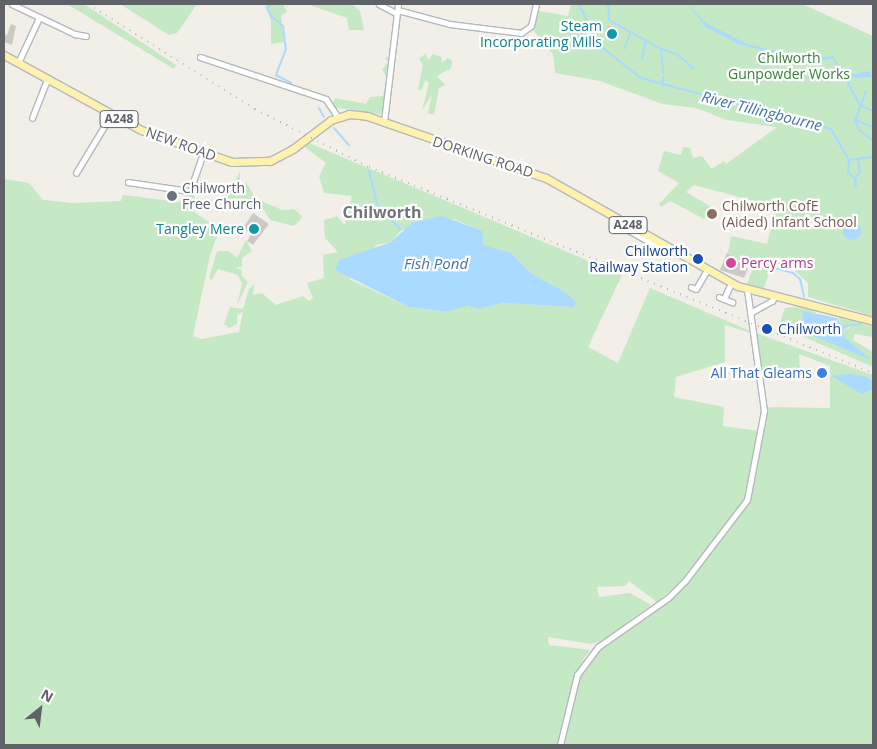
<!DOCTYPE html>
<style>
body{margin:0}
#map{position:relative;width:877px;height:749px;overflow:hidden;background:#f1efe8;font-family:"Open Sans",sans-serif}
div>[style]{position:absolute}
.green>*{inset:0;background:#c5e8c5}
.water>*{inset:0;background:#aadaff}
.round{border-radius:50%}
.stream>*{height:2px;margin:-1px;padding:0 1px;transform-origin:1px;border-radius:1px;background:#aadaff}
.building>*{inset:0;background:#cccac5}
.roads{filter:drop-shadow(1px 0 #b5b8bc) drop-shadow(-1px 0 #b5b8bc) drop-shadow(0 1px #b5b8bc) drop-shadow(0 -1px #b5b8bc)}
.minor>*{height:4.5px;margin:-2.25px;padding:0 2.25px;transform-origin:2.25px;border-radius:2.25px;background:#fff}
.primary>*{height:7px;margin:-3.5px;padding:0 3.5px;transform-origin:3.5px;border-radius:3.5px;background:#fff2af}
.rail>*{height:2px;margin-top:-1px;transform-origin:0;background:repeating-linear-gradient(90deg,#b6b7b8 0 1px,transparent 0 7px)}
.dots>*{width:14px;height:14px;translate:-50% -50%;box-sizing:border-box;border:2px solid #fff;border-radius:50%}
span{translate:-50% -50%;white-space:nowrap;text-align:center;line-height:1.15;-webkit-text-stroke:4.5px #fff;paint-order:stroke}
.shield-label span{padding:1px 4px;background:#fff;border:1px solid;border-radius:4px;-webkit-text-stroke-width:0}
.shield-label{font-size:12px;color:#5f6368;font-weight:700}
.culture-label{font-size:14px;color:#0d838f}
.right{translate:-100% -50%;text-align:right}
.park-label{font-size:14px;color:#348238}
.street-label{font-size:14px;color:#5f6368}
.worship-label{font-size:14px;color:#5b616d}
.left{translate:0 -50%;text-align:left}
.education-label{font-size:14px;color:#785e54}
.transit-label{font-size:14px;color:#164399}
.hotel-label{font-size:14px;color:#b23c85}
.shop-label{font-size:14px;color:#366cbe}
.water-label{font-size:15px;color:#4174aa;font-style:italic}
.quarter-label{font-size:16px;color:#70757a;font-weight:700}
.frame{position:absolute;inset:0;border:5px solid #5f6368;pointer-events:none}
.north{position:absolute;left:15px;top:684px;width:50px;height:50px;-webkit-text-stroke:4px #fff;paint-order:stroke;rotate:29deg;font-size:14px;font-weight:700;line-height:20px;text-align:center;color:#5f6368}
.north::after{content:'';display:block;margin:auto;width:18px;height:22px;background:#5f6368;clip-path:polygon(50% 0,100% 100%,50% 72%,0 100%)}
</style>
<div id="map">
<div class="green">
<i style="clip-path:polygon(67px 4px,84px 4px,176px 65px,174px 69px)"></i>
<i style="clip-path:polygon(120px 4px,197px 4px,177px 33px,169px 35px)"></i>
<i style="clip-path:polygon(265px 4px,283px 4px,287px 12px,281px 16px,284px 42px,271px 44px,271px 21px)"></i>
<i style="clip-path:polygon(307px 4px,353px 5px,360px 11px,364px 30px,349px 30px,347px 18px)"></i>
<i style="clip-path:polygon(571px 4px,802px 4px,873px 36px,873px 316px,808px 297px,808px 283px,793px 269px,773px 262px,764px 288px,747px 284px,754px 265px,731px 258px,728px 253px,731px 236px,767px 244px,776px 207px,694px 185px,686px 192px,716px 210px,715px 220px,707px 215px,704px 219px,670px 201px,661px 207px,659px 204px,679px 183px,658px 171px,664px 151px,681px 155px,683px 147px,690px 148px,693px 158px,702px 156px,712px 169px,724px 161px,726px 164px,777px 127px,727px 120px,696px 108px,662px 104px,600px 81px,555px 73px,553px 54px,533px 30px,539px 11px,568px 16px)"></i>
<i style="clip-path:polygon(426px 53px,428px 60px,433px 54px,442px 57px,441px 63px,448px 58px,452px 61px,451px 68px,437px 76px,445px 85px,439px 88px,434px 115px,428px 113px,432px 95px,422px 110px,429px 83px,425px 80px,422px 90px,418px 90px,423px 65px,419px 59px)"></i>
<i style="clip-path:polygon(385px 57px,392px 60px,393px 70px,385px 115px,331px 107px,335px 98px,366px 104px,370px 97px,383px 96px,387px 78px,382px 69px,388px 63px)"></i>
<i style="clip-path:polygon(evenodd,309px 143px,622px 275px,588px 347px,618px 363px,650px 288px,748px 330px,751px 333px,725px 325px,725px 362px,676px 377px,674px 397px,724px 407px,723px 426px,759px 431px,764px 411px,770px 407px,830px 408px,830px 366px,799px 354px,800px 371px,764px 372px,758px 365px,753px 332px,873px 375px,873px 745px,4px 745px,4px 179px,29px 183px,43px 200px,73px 203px,121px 201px,123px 195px,180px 202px,192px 189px,195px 198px,189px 209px,220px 229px,210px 255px,193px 336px,202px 339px,239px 332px,243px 312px,237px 315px,237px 324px,229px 328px,224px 324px,230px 307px,243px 309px,249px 289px,254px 284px,253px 295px,262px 293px,276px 305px,303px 296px,309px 301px,313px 298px,307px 283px,324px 278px,323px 255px,338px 252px,325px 238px,324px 220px,337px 216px,345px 225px,352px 196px,324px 193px,319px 176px,326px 163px,305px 147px,309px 143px,454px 219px,481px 231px,483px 245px,487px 248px,511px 253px,531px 273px,565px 292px,574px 307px,503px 303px,477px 309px,468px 304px,447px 312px,409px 307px,351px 280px,339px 260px,370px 252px,376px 245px,391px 242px,401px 230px,454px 219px,309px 143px,690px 574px,692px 579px,670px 601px,581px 662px,590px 650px,549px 645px,548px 637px,591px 644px,602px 641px,651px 605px,630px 593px,599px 597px,597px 587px,625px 586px,629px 581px,657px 602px,690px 574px)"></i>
<i style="clip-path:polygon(240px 171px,240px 190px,244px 190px,246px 182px,255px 198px,282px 210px,294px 209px,302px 216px,300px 220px,294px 226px,270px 220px,263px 209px,244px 204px,241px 215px,240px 199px,229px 206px,226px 199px)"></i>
<i style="clip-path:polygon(246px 240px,252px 251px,242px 258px,242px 267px,235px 268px,242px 270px,241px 275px,248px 282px,237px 305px,242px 284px,238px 275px,218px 269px,212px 280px,209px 278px,217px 251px,229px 251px,237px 258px)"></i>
<i style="clip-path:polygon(796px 307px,815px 311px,820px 332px,851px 328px,842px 325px,838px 317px,873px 327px,873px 337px,855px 334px,853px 340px,873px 352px,873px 367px,779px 326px,785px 308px)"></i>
</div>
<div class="water">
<i style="clip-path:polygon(687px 4px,706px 23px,747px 44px,810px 59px,833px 56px,846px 76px,868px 71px,873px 77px,845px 78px,833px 59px,810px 61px,738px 44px,706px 27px)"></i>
<i style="clip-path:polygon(443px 216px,482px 231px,483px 245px,511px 253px,531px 273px,565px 292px,576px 302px,574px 307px,503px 303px,477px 309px,468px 305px,447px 312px,409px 307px,335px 270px,339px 260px,391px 242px,413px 222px)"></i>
<i class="round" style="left:843px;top:222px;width:18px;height:18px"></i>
<i style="clip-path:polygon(803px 311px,837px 318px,842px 325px,852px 325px,842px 330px,845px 338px,871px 360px,802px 331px)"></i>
<i style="clip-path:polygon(849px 374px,867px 377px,873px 382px,873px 389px,861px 394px,832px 376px)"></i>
</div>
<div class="stream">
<i style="left:271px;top:4px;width:6px;rotate:135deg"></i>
<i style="left:267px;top:8px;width:9px;rotate:63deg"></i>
<i style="left:271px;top:16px;width:16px;rotate:40deg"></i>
<i style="left:283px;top:26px;width:23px;rotate:83deg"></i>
<i style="left:286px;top:49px;width:28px;rotate:111deg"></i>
<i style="left:276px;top:75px;width:17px;rotate:28deg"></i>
<i style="left:579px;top:4px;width:33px;rotate:65deg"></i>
<i style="left:593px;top:34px;width:19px;rotate:54deg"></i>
<i style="left:604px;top:49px;width:47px;rotate:38.1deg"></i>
<i style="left:641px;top:78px;width:197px;rotate:15deg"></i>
<i style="left:831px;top:129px;width:36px;rotate:60deg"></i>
<i style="left:849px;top:160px;width:24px;rotate:-7deg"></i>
<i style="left:608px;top:4px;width:16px;rotate:86deg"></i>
<i style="left:609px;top:20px;width:60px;rotate:29.1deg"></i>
<i style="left:661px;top:49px;width:24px;rotate:85deg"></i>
<i style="left:624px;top:49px;width:17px;rotate:-69deg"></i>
<i style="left:662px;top:49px;width:17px;rotate:21deg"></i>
<i style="left:678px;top:55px;width:21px;rotate:41deg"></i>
<i style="left:642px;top:59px;width:17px;rotate:-80deg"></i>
<i style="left:663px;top:77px;width:9px;rotate:90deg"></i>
<i style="left:845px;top:77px;width:32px;rotate:62deg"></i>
<i style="left:860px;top:105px;width:14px;rotate:25deg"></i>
<i style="left:866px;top:91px;width:32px;rotate:110deg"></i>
<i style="left:855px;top:121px;width:11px;rotate:63deg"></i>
<i style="left:860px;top:131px;width:16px;rotate:35deg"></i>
<i style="left:319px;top:108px;width:10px;rotate:61deg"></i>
<i style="left:855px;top:120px;width:19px;rotate:21deg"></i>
<i style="left:334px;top:128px;width:23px;rotate:49deg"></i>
<i style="left:849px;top:161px;width:12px;rotate:95deg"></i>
<i style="left:848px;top:173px;width:9px;rotate:36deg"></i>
<i style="left:855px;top:178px;width:9px;rotate:84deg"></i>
<i style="left:369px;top:171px;width:36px;rotate:76deg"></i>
<i style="left:378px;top:206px;width:33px;rotate:46deg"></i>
<i style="left:855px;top:178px;width:8px;rotate:-50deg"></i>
<i style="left:860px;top:172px;width:13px;rotate:-99deg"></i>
<i style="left:854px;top:219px;width:9px;rotate:-58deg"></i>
<i style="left:744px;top:260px;width:51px;rotate:14.9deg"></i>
<i style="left:793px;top:273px;width:9px;rotate:41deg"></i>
<i style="left:800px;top:279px;width:18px;rotate:77deg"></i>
<i style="left:852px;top:325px;width:9px;rotate:-6deg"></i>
</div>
<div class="building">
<i style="clip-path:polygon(11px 24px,16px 26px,12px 45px,4px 42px,4px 34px,7px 35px)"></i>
<i style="clip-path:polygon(608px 25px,620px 35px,612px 42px,605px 32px)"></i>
<i style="clip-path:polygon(253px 213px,269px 224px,253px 245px,247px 241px,251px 235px,243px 228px)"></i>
<i style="clip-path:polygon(727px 253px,748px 269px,744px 278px,720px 270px)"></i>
</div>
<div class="roads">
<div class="minor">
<i style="left:12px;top:4px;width:70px;rotate:25.5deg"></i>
<i style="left:75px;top:34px;width:11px;rotate:10deg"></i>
<i style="left:379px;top:4px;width:19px;rotate:28deg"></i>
<i style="left:398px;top:10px;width:54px;rotate:15.1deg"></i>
<i style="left:450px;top:24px;width:72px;rotate:7.2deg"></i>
<i style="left:521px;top:33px;width:12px;rotate:-35deg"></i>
<i style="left:531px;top:26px;width:23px;rotate:-77deg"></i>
<i style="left:200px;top:57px;width:133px;rotate:18.4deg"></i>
<i style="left:326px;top:99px;width:22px;rotate:56deg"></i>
<i style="left:18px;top:63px;width:50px;rotate:-65deg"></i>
<i style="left:32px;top:118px;width:41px;rotate:-68.5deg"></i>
<i style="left:384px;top:122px;width:119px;rotate:-83.2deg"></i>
<i style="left:76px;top:173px;width:68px;rotate:-58.9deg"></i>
<i style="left:128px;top:182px;width:63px;rotate:8.3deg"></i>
<i style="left:190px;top:191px;width:39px;rotate:-71deg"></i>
<i style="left:617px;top:218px;width:6px;rotate:81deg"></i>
<i style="left:618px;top:224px;width:53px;rotate:29.5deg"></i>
<i style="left:691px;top:287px;width:5px;rotate:22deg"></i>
<i style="left:696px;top:289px;width:22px;rotate:-60deg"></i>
<i style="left:719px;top:297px;width:5px;rotate:22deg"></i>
<i style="left:724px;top:299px;width:17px;rotate:-66deg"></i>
<i style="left:724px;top:299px;width:9px;rotate:21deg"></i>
<i style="left:750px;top:313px;width:25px;rotate:-29deg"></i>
<i style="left:772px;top:301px;width:6px;rotate:-59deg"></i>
<i style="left:560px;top:745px;width:72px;rotate:-76.3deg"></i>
<i style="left:577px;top:675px;width:35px;rotate:-53deg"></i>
<i style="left:598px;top:647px;width:85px;rotate:-35deg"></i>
<i style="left:668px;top:598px;width:24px;rotate:-45deg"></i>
<i style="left:685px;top:581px;width:102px;rotate:-52.6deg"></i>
<i style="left:747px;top:500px;width:91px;rotate:-79.2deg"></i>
<i style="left:764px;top:411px;width:122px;rotate:-98deg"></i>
</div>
<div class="primary">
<i style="left:4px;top:55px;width:156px;rotate:28.7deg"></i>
<i style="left:141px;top:130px;width:96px;rotate:19.4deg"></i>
<i style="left:232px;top:162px;width:38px;rotate:-2deg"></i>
<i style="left:270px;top:161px;width:27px;rotate:-28deg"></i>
<i style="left:294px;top:148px;width:46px;rotate:-37.1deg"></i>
<i style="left:331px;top:120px;width:19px;rotate:-18deg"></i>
<i style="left:349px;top:114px;width:18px;rotate:6deg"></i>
<i style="left:367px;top:116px;width:189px;rotate:19.1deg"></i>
<i style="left:546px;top:178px;width:220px;rotate:29.4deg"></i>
<i style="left:738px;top:286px;width:139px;rotate:14.5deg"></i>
</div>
</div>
<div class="rail">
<i style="left:88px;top:4px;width:197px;rotate:32.2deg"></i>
<i style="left:255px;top:109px;width:128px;rotate:27deg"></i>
<i style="left:369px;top:167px;width:544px;rotate:22.23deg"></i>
</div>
<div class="dots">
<i style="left:612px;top:34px;background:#0f9aa8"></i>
<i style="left:172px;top:196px;background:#6b7280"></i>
<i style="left:712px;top:214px;background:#8d6e63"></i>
<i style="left:254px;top:229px;background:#0f9aa8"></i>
<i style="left:698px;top:259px;background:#1a4fb4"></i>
<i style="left:731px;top:263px;background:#d1479c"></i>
<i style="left:767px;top:329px;background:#1a4fb4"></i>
<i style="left:822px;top:373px;background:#3f7fe0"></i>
</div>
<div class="shield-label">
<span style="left:119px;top:119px">A248</span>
<span style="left:628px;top:225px">A248</span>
</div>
<div class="culture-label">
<span class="right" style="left:602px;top:34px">Steam<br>Incorporating Mills</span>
<span class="right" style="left:244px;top:229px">Tangley Mere</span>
</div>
<div class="park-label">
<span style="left:789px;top:66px">Chilworth<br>Gunpowder Works</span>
</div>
<div class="street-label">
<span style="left:181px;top:144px;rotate:20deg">NEW ROAD</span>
<span style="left:483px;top:157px;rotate:18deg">DORKING ROAD</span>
</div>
<div class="worship-label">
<span class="left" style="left:182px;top:196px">Chilworth<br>Free Church</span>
</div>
<div class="education-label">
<span class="left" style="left:722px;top:214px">Chilworth CofE<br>(Aided) Infant School</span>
</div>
<div class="transit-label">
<span class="right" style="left:688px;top:259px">Chilworth<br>Railway Station</span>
<span class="left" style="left:778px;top:329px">Chilworth</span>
</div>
<div class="hotel-label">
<span class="left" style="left:741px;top:263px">Percy arms</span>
</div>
<div class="shop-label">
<span class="right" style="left:812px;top:373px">All That Gleams</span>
</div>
<div class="water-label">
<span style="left:762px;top:111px;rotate:14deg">River Tillingbourne</span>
<span style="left:436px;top:264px">Fish Pond</span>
</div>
<div class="quarter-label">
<span style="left:382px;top:212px">Chilworth</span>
</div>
<div class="frame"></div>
<div class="north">N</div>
</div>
